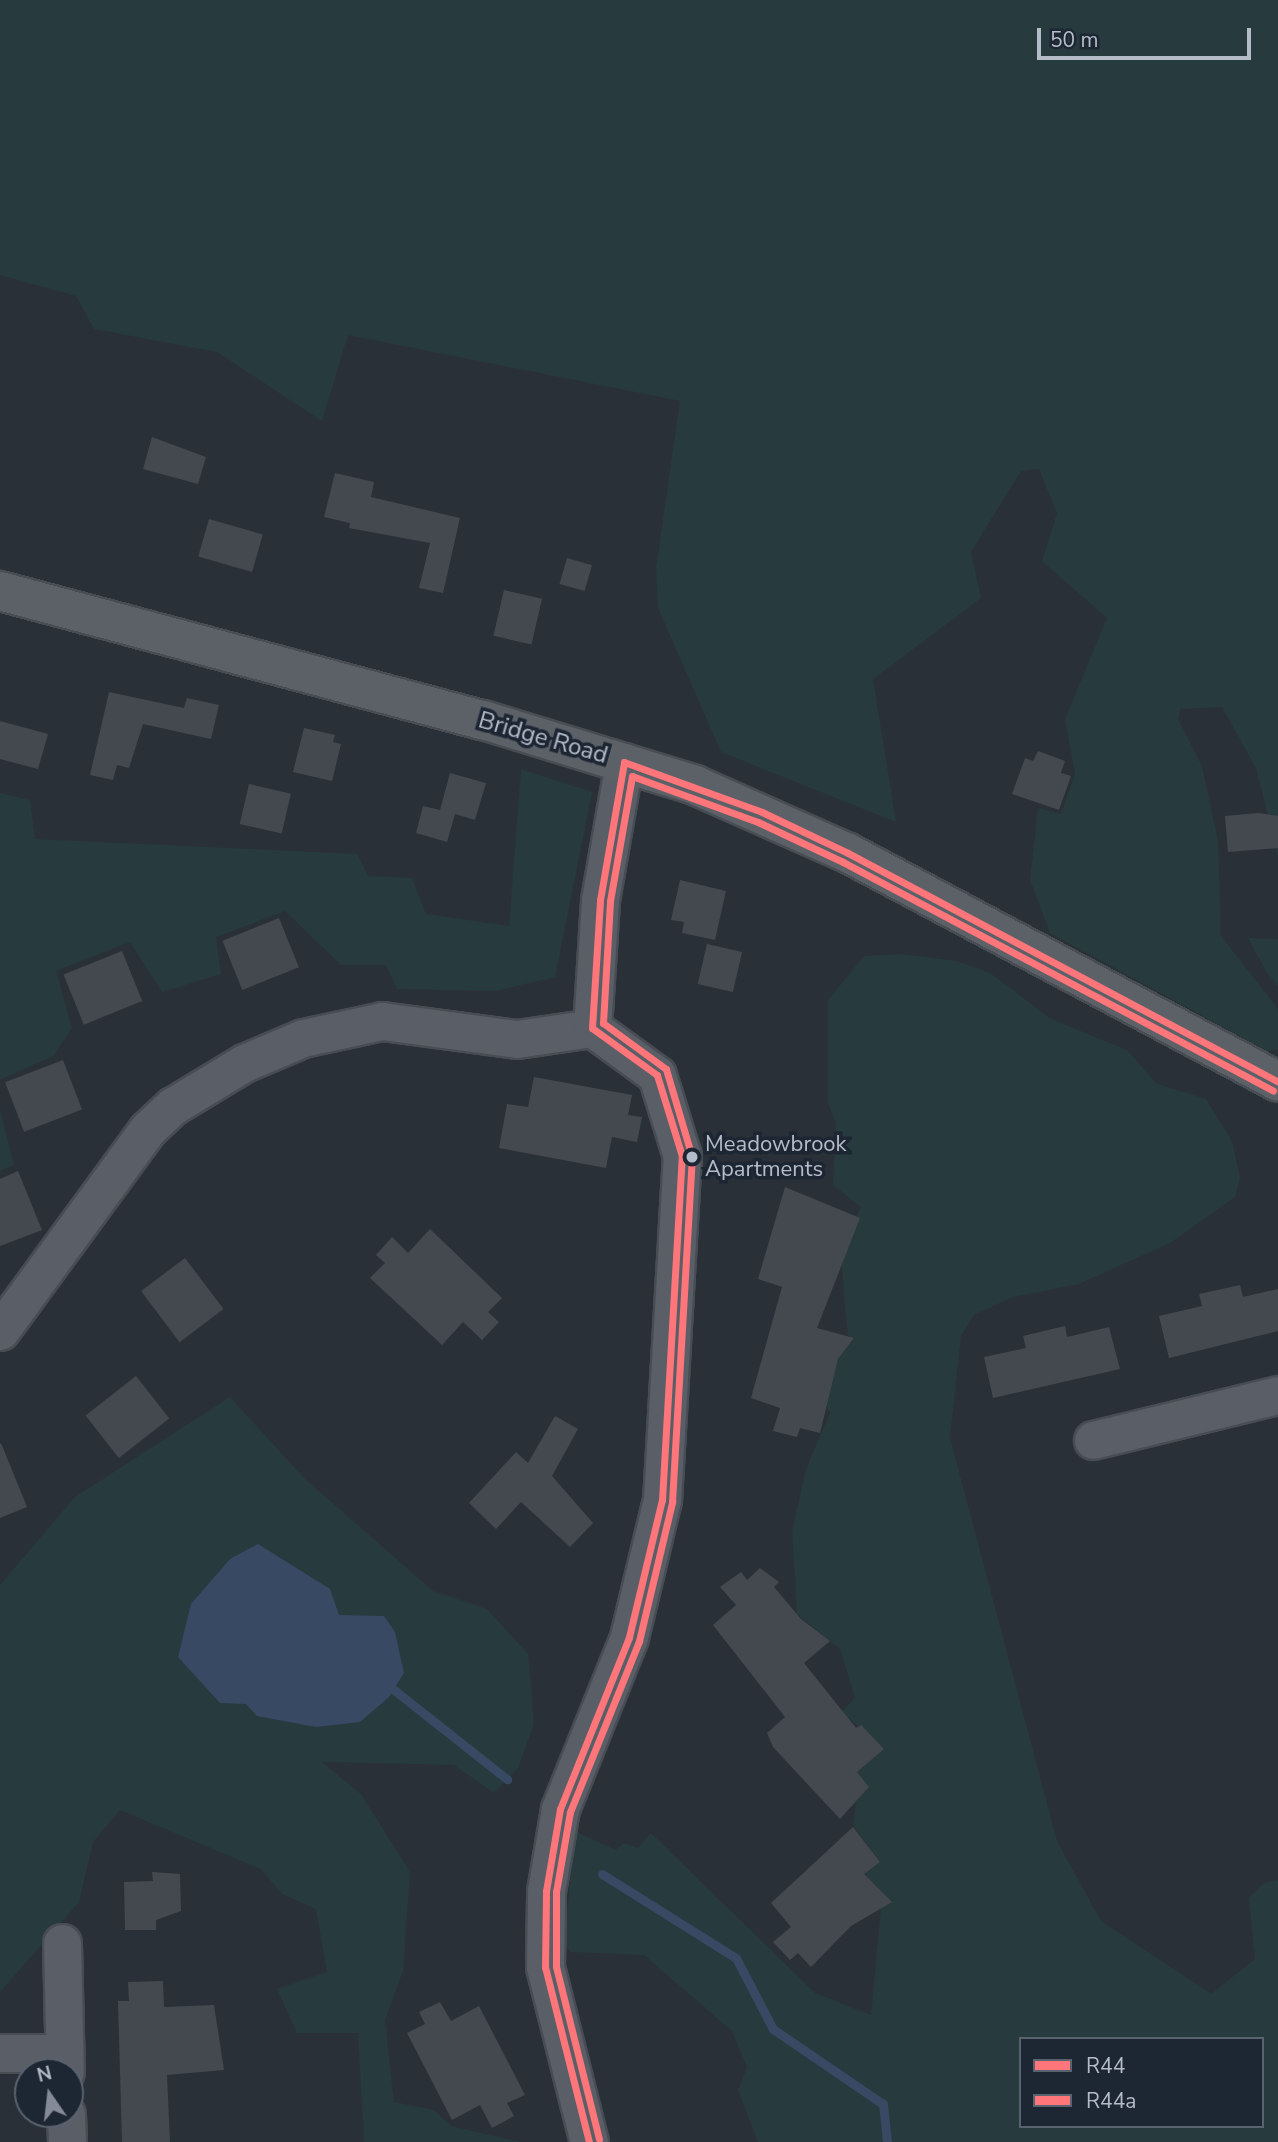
<!DOCTYPE html>
<style>
body{margin:0}
#map{position:relative;width:1278px;height:2142px;overflow:hidden;background:#2a3038;font-family:"Nunito Sans",sans-serif}
div>[style]{position:absolute}
.green>*{inset:0;background:#273a3e}
.water>*{inset:0;background:#384963}
.stream>*{height:9px;margin:-4.5px;padding:0 4.5px;transform-origin:4.5px;border-radius:4.5px;background:#384963}
.building>*{inset:0;background:#444950;transform-origin:0 0}
.roads{filter:drop-shadow(2px 0 #484c53) drop-shadow(-2px 0 #484c53) drop-shadow(0 2px #484c53) drop-shadow(0 -2px #484c53)}
.minor>*{height:37px;margin:-18.5px;padding:0 18.5px;transform-origin:18.5px;border-radius:18.5px;background:#5a5e66}
.major>*{height:38px;margin:-19px;padding:0 19px;transform-origin:19px;border-radius:19px;background:#5c6168}
.bus-1>*{height:7px;margin:-3.5px;padding:0 3.5px;transform-origin:3.5px;border-radius:3.5px;background:#fe757a}
.bus-2>*{height:7px;margin:-3.5px;padding:0 3.5px;transform-origin:3.5px;border-radius:3.5px;background:#fe757a}
.dots>*{width:19px;height:19px;translate:-50% -50%;box-sizing:border-box;border:4px solid #1d2633;border-radius:50%}
span{translate:-50% -50%;white-space:nowrap;text-align:center;line-height:1.15;-webkit-text-stroke:7px #1d2633;paint-order:stroke}
.bus-label{font-size:22px;color:#b4bcc9}
.left{translate:0 -50%;text-align:left}
.street-label{font-size:24px;color:#b4bcc9}
.legend{position:absolute;left:1019px;top:2037px;width:245px;height:91px;box-sizing:border-box;background:#1d2633;border:2px solid #59626f;margin:0;padding:9px 12px;list-style:none;font-size:21px;color:#b4bcc9}
.legend li{display:flex;align-items:center;gap:14px;height:35px}
.legend b{width:35px;border:2px solid #59626f}
.north{position:absolute;left:14px;top:2058px;width:70px;height:70px;box-sizing:border-box;background:#1d2633;border:2px solid #59626f;border-radius:50%;rotate:346deg;font-size:19px;font-weight:700;line-height:28px;text-align:center;color:#b4bcc9}
.north::after{content:'';display:block;margin:auto;width:24px;height:32px;background:#848b96;clip-path:polygon(50% 0,100% 100%,50% 72%,0 100%)}
.scale{position:absolute;left:1037px;top:28px;width:214px;height:32px;box-sizing:border-box;border:4px solid #b4bcc9;border-top:0;padding-left:9px;font-size:21px;line-height:24px;white-space:nowrap;color:#b4bcc9;-webkit-text-stroke:5px #1d2633;paint-order:stroke}
</style>
<div id="map">
<div class="green">
<i style="clip-path:polygon(0 0,1278px 0,1278px 855px,1256px 768px,1222px 707px,1180px 709px,1178px 719px,1202px 766px,1218px 841px,1221px 936px,1278px 1009px,1278px 1049px,1267px 1051px,1050px 933px,1030px 880px,1038px 808px,1061px 814px,1075px 774px,1065px 719px,1107px 618px,1042px 561px,1057px 513px,1039px 469px,1021px 471px,971px 552px,981px 598px,873px 679px,896px 822px,721px 752px,658px 608px,656px 569px,680px 401px,348px 335px,322px 421px,217px 352px,94px 329px,76px 296px,0 275px)"></i>
<i style="clip-path:polygon(521px 769px,592px 792px,555px 977px,495px 991px,397px 989px,386px 965px,341px 965px,285px 911px,216px 937px,221px 974px,162px 992px,130px 942px,56px 971px,72px 1028px,53px 1056px,0 1080px,0 793px,30px 800px,35px 839px,357px 854px,368px 876px,412px 878px,426px 914px,509px 926px)"></i>
<i style="clip-path:polygon(1248px 938px,1278px 939px,1278px 986px,1267px 973px)"></i>
<i style="clip-path:polygon(evenodd,900px 954px,957px 961px,990px 973px,1051px 1019px,1127px 1050px,1157px 1084px,1206px 1099px,1232px 1141px,1240px 1177px,1235px 1197px,1170px 1243px,1079px 1284px,1013px 1297px,974px 1315px,961px 1336px,950px 1438px,1057px 1841px,1101px 1921px,1211px 1994px,1255px 1959px,1249px 1898px,1264px 1883px,1278px 1880px,1278px 2142px,758px 2142px,738px 2090px,747px 2067px,732px 2031px,644px 1955px,570px 1952px,564px 1943px,575px 1831px,616px 1850px,624px 1843px,638px 1848px,651px 1833px,815px 1993px,871px 2015px,881px 1908px,891px 1902px,864px 1874px,880px 1862px,853px 1825px,856px 1802px,869px 1787px,857px 1772px,884px 1749px,842px 1712px,855px 1697px,840px 1649px,797px 1614px,792px 1531px,806px 1469px,830px 1413px,824px 1402px,838px 1359px,854px 1339px,848px 1336px,840px 1251px,861px 1207px,833px 1185px,836px 1123px,828px 1103px,828px 1000px,864px 956px,900px 954px,1021px 2039px,1262px 2039px,1262px 2126px,1021px 2126px,1021px 2039px)"></i>
<i style="clip-path:polygon(0 1109px,14px 1165px,0 1171px)"></i>
<i style="clip-path:polygon(230px 1397px,304px 1478px,433px 1591px,487px 1609px,528px 1654px,534px 1724px,518px 1768px,494px 1793px,454px 1765px,322px 1762px,361px 1794px,410px 1872px,403px 1971px,385px 2020px,394px 2102px,434px 2110px,451px 2126px,520px 2142px,364px 2142px,358px 2033px,297px 2033px,277px 1989px,327px 1972px,316px 1909px,282px 1894px,261px 1869px,120px 1810px,93px 1842px,79px 1902px,0 1992px,0 1585px,75px 1497px)"></i>
</div>
<div class="water">
<i style="clip-path:polygon(258px 1544px,330px 1589px,339px 1615px,384px 1616px,395px 1632px,404px 1673px,389px 1697px,360px 1722px,316px 1727px,257px 1716px,246px 1704px,220px 1703px,178px 1657px,191px 1604px,230px 1559px)"></i>
</div>
<div class="stream">
<i style="left:384px;top:1682px;width:157px;rotate:38.3deg"></i>
<i style="left:602px;top:1874px;width:158px;rotate:32.1deg"></i>
<i style="left:736px;top:1958px;width:80px;rotate:62.5deg"></i>
<i style="left:773px;top:2029px;width:133px;rotate:34.3deg"></i>
<i style="left:883px;top:2104px;width:38px;rotate:84deg"></i>
</div>
<div class="building">
<i style="clip-path:polygon(152px 437px,206px 457px,198px 484px,143px 469px)"></i>
<i style="clip-path:polygon(335px 473px,374px 482px,371px 497px,460px 518px,443px 593px,419px 588px,430px 543px,349px 528px,350px 523px,324px 517px)"></i>
<i style="left:209px;top:519px;width:56px;height:39px;rotate:16deg"></i>
<i style="left:567px;top:558px;width:26px;height:27px;rotate:16deg"></i>
<i style="left:504px;top:590px;width:39px;height:47px;rotate:13deg"></i>
<i style="clip-path:polygon(109px 692px,184px 708px,187px 698px,219px 705px,211px 739px,143px 724px,129px 768px,117px 765px,113px 780px,90px 775px)"></i>
<i style="clip-path:polygon(0 721px,48px 734px,38px 769px,0 759px)"></i>
<i style="clip-path:polygon(304px 728px,335px 735px,333px 742px,341px 744px,332px 781px,293px 772px)"></i>
<i style="clip-path:polygon(1038px 751px,1065px 761px,1061px 773px,1071px 776px,1059px 810px,1012px 794px,1025px 758px,1033px 761px)"></i>
<i style="clip-path:polygon(450px 773px,486px 783px,475px 820px,455px 814px,447px 842px,416px 833px,423px 806px,440px 810px)"></i>
<i style="left:249px;top:784px;width:43px;height:41px;rotate:13deg"></i>
<i style="clip-path:polygon(1258px 813px,1278px 816px,1278px 848px,1228px 852px,1225px 816px)"></i>
<i style="clip-path:polygon(680px 880px,726px 891px,715px 940px,682px 933px,684px 922px,671px 920px)"></i>
<i style="left:279px;top:918px;width:53px;height:61px;rotate:68deg"></i>
<i style="left:707px;top:944px;width:36px;height:41px;rotate:13deg"></i>
<i style="left:122px;top:951px;width:54px;height:63px;rotate:68deg"></i>
<i style="left:63px;top:1060px;width:53px;height:62px;rotate:69deg"></i>
<i style="clip-path:polygon(534px 1077px,632px 1095px,628px 1115px,642px 1117px,637px 1142px,612px 1137px,606px 1168px,499px 1148px,507px 1104px,528px 1107px)"></i>
<i style="clip-path:polygon(18px 1171px,42px 1230px,0 1246px,0 1179px)"></i>
<i style="clip-path:polygon(785px 1187px,860px 1218px,817px 1328px,854px 1338px,838px 1359px,820px 1433px,800px 1428px,797px 1437px,773px 1431px,780px 1408px,751px 1398px,782px 1287px,758px 1279px)"></i>
<i style="clip-path:polygon(430px 1229px,502px 1298px,488px 1312px,499px 1322px,482px 1340px,463px 1322px,442px 1345px,370px 1278px,385px 1263px,376px 1255px,392px 1237px,408px 1253px)"></i>
<i style="left:185px;top:1258px;width:64px;height:55px;rotate:53deg"></i>
<i style="clip-path:polygon(1240px 1285px,1243px 1297px,1278px 1289px,1278px 1331px,1169px 1358px,1159px 1316px,1202px 1306px,1199px 1294px)"></i>
<i style="clip-path:polygon(1065px 1326px,1067px 1337px,1109px 1327px,1120px 1369px,993px 1398px,984px 1357px,1026px 1348px,1023px 1336px)"></i>
<i style="left:136px;top:1376px;width:54px;height:64px;rotate:52deg"></i>
<i style="clip-path:polygon(555px 1416px,578px 1429px,552px 1476px,593px 1523px,570px 1547px,521px 1502px,496px 1529px,469px 1503px,516px 1452px,528px 1463px)"></i>
<i style="clip-path:polygon(1px 1443px,27px 1507px,0 1518px,0 1444px)"></i>
<i style="clip-path:polygon(760px 1568px,779px 1582px,774px 1587px,801px 1619px,830px 1641px,804px 1663px,856px 1728px,861px 1725px,884px 1749px,857px 1772px,869px 1787px,840px 1819px,773px 1747px,767px 1733px,785px 1717px,713px 1625px,736px 1605px,720px 1587px,741px 1572px,747px 1580px)"></i>
<i style="clip-path:polygon(853px 1827px,880px 1862px,864px 1874px,892px 1902px,851px 1926px,811px 1967px,798px 1953px,790px 1960px,773px 1942px,791px 1927px,771px 1903px)"></i>
<i style="clip-path:polygon(152px 1872px,180px 1874px,181px 1911px,156px 1920px,156px 1930px,125px 1930px,124px 1882px,153px 1881px)"></i>
<i style="clip-path:polygon(163px 1981px,164px 2007px,214px 2005px,224px 2070px,167px 2075px,170px 2142px,122px 2142px,118px 2001px,129px 2001px,128px 1982px)"></i>
<i style="clip-path:polygon(440px 2002px,451px 2021px,479px 2006px,525px 2095px,507px 2103px,514px 2116px,492px 2128px,480px 2105px,452px 2120px,407px 2033px,425px 2024px,419px 2012px)"></i>
</div>
<div class="roads">
<div class="minor">
<i style="left:0;top:1331px;width:250px;rotate:-53.8deg"></i>
<i style="left:148px;top:1129px;width:34px;rotate:-43deg"></i>
<i style="left:173px;top:1106px;width:83px;rotate:-31.2deg"></i>
<i style="left:244px;top:1063px;width:64px;rotate:-23deg"></i>
<i style="left:303px;top:1038px;width:81px;rotate:-12.1deg"></i>
<i style="left:382px;top:1021px;width:136px;rotate:7.6deg"></i>
<i style="left:517px;top:1039px;width:76px;rotate:-8.3deg"></i>
<i style="left:1093px;top:1440px;width:190px;rotate:-13.7deg"></i>
<i style="left:62px;top:1943px;width:129px;rotate:88.7deg"></i>
<i style="left:0;top:2053px;width:64px"></i>
<i style="left:66px;top:2114px;width:28px;rotate:88deg"></i>
<i style="left:589px;top:2142px;width:180px;rotate:-104.1deg"></i>
<i style="left:545px;top:1967px;width:76px;rotate:-89.2deg"></i>
<i style="left:546px;top:1891px;width:83px;rotate:-80.3deg"></i>
<i style="left:560px;top:1809px;width:185px;rotate:-68.1deg"></i>
<i style="left:629px;top:1637px;width:141px;rotate:-76.5deg"></i>
<i style="left:662px;top:1500px;width:345px;rotate:-86.7deg"></i>
<i style="left:682px;top:1156px;width:85px;rotate:-107.2deg"></i>
<i style="left:657px;top:1075px;width:80px;rotate:-144.1deg"></i>
<i style="left:592px;top:1028px;width:128px;rotate:-86.4deg"></i>
<i style="left:600px;top:900px;width:140px;rotate:-80.1deg"></i>
</div>
<div class="major">
<i style="left:0;top:591px;width:500px;rotate:15deg"></i>
<i style="left:483px;top:720px;width:222px;rotate:17deg"></i>
<i style="left:695px;top:785px;width:167px;rotate:24deg"></i>
<i style="left:848px;top:853px;width:487px;rotate:28deg"></i>
</div>
</div>
<div class="bus-1">
<i style="left:624px;top:762px;width:147px;rotate:19.9deg"></i>
<i style="left:762px;top:812px;width:95px;rotate:25.5deg"></i>
<i style="left:848px;top:853px;width:487px;rotate:28deg"></i>
<i style="left:589px;top:2142px;width:180px;rotate:-104.1deg"></i>
<i style="left:545px;top:1967px;width:76px;rotate:-89.2deg"></i>
<i style="left:546px;top:1891px;width:83px;rotate:-80.3deg"></i>
<i style="left:560px;top:1809px;width:185px;rotate:-68.1deg"></i>
<i style="left:629px;top:1637px;width:141px;rotate:-76.5deg"></i>
<i style="left:662px;top:1500px;width:345px;rotate:-86.7deg"></i>
<i style="left:682px;top:1156px;width:85px;rotate:-107.2deg"></i>
<i style="left:657px;top:1075px;width:80px;rotate:-144.1deg"></i>
<i style="left:592px;top:1028px;width:128px;rotate:-86.4deg"></i>
<i style="left:600px;top:900px;width:140px;rotate:-80.1deg"></i>
</div>
<div class="bus-2">
<i style="left:599px;top:2139px;width:178px;rotate:-104deg"></i>
<i style="left:556px;top:1966px;width:74px;rotate:-90deg"></i>
<i style="left:556px;top:1892px;width:81px;rotate:-80.1deg"></i>
<i style="left:570px;top:1812px;width:184px;rotate:-68deg"></i>
<i style="left:639px;top:1641px;width:143px;rotate:-76.6deg"></i>
<i style="left:672px;top:1502px;width:346px;rotate:-86.7deg"></i>
<i style="left:692px;top:1157px;width:92px;rotate:-106.5deg"></i>
<i style="left:666px;top:1069px;width:78px;rotate:-143.9deg"></i>
<i style="left:603px;top:1023px;width:122px;rotate:-86.7deg"></i>
<i style="left:610px;top:901px;width:127px;rotate:-80deg"></i>
<i style="left:632px;top:776px;width:134px;rotate:20.1deg"></i>
<i style="left:758px;top:822px;width:94px;rotate:25.2deg"></i>
<i style="left:843px;top:862px;width:487px;rotate:28deg"></i>
</div>
<div class="dots">
<i style="left:692px;top:1157px;background:#b4bcc9"></i>
</div>
<div class="bus-label">
<span class="left" style="left:705px;top:1157px">Meadowbrook<br>Apartments</span>
</div>
<div class="street-label">
<span style="left:543px;top:738px;rotate:16deg">Bridge Road</span>
</div>
<ul class="legend">
<li><b style="height:9px;background:#fe757a"></b>R44</li>
<li><b style="height:9px;background:#fe757a"></b>R44a</li>
</ul>
<div class="north">N</div>
<div class="scale">50 m</div>
</div>
